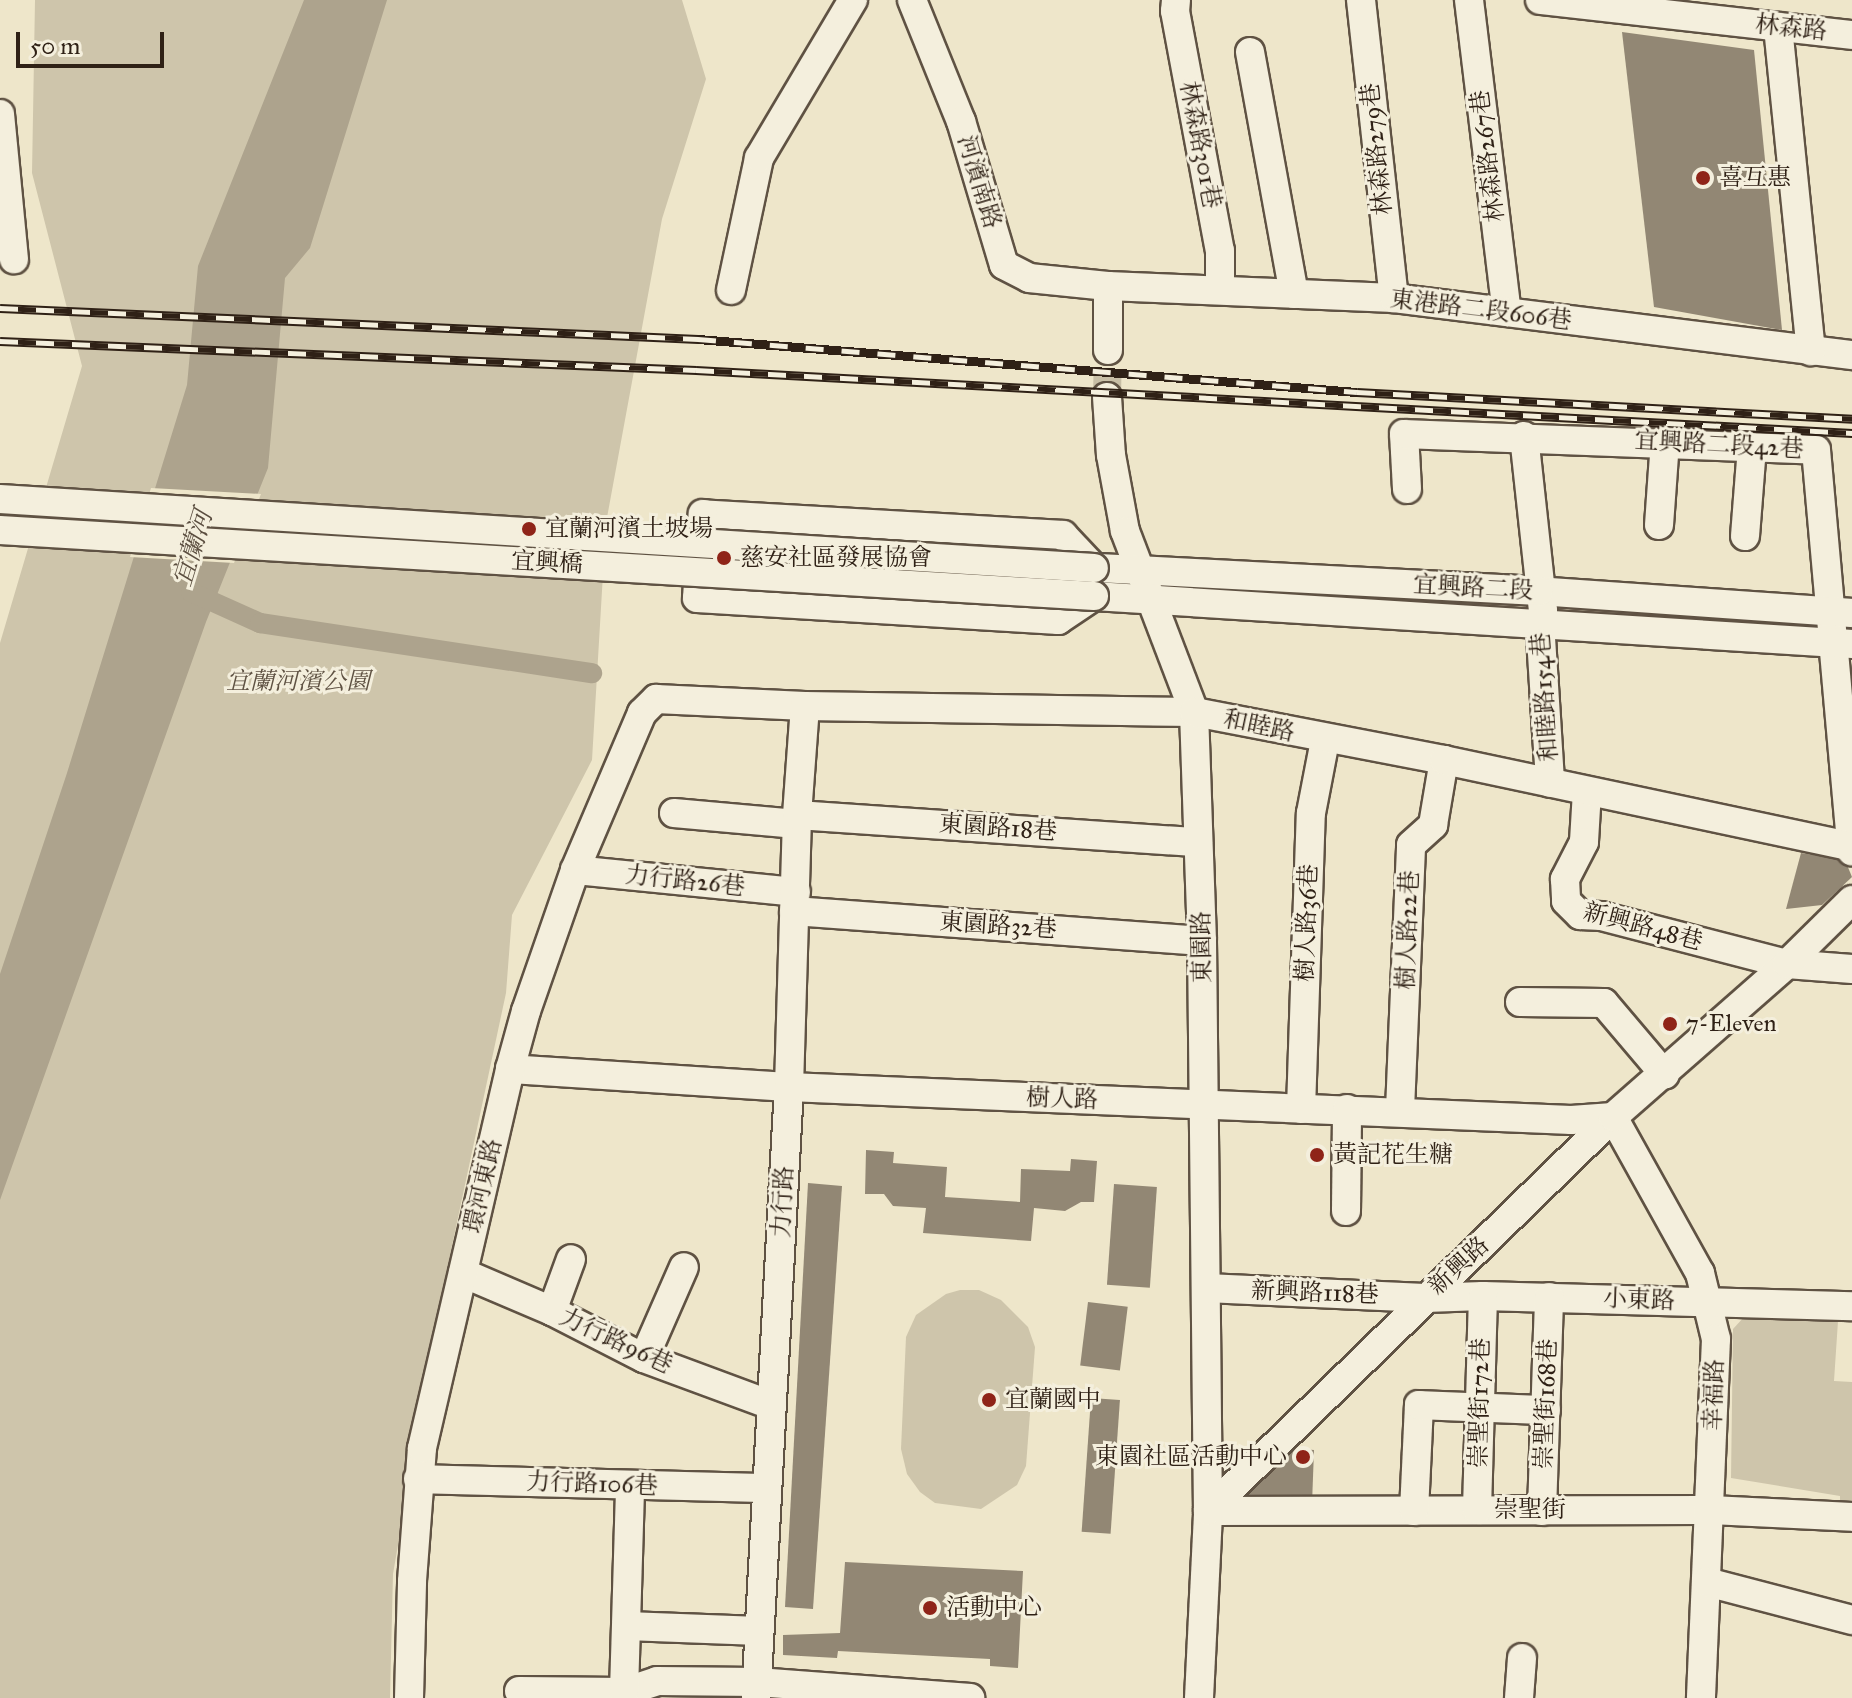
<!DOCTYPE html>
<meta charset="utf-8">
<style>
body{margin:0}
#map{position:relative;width:1852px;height:1698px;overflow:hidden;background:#eee6ca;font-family:"IM FELL Great Primer","Noto Serif TC",serif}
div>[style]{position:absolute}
.green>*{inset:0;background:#cec5ab}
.water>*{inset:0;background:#ada38d}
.pier>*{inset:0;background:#eee6ca}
.canal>*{height:20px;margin:-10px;padding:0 10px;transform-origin:10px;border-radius:10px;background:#ada38d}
.building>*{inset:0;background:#928774;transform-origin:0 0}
.minor-tunnel>*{height:28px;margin-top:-14px;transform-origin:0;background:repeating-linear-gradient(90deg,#c8bfa6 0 28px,transparent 0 42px)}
.roads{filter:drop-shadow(2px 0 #5f5243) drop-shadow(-2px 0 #5f5243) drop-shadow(0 2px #5f5243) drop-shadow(0 -2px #5f5243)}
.minor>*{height:28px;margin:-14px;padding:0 14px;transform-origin:14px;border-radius:14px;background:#f4efdd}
.rail>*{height:9px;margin-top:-4.5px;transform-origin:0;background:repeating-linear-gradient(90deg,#f4efdd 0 18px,#2f2116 0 36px);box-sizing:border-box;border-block:2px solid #2f2116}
.bridges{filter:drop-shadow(2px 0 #5f5243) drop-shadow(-2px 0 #5f5243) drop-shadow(0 2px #5f5243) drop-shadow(0 -2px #5f5243)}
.minor-bridge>*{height:28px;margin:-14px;padding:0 14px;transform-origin:14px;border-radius:14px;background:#f4efdd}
.dots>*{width:22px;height:22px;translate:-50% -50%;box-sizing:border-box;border:4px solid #f4efdd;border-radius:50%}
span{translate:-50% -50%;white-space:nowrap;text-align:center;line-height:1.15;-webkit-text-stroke:6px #f4efdd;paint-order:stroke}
.street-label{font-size:24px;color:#2f2116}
.poi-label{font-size:24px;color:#2f2116}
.left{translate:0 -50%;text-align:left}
.right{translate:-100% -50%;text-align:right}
.park-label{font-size:24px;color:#5f5243;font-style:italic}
.water-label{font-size:26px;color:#5b4e40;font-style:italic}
.scale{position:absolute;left:16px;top:32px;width:148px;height:36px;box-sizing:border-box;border:4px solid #2f2116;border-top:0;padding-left:10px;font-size:24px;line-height:28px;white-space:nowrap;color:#2f2116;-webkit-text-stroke:6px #f4efdd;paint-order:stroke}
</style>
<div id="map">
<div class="green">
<i style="clip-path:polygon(35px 0,682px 0,706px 79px,662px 219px,606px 523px,592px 760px,512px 915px,506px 993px,441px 1297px,393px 1574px,390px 1698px,0 1698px,0 643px,82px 366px,32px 173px)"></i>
<i style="clip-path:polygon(960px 1290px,979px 1290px,1001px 1300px,1028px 1327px,1035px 1347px,1026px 1466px,1017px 1485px,981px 1509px,935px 1503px,920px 1492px,907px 1474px,901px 1449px,906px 1337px,916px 1315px,946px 1294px)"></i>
<i style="clip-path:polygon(1744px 1317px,1838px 1321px,1834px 1381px,1852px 1382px,1852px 1510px,1840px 1509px,1840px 1496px,1731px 1478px,1733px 1329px)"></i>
</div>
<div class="water">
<i style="clip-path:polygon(304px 0,387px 0,310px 248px,285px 278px,268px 468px,206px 622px,0 1200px,0 974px,67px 773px,187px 385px,198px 266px)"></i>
</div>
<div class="pier">
<i style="clip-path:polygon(151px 488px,261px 494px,234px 563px,130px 557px)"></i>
</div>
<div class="canal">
<i style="left:191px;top:592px;width:76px;rotate:24.2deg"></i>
<i style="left:260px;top:623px;width:336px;rotate:8.6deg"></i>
</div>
<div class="building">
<i style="clip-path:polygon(1622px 32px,1754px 50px,1782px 330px,1654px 307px)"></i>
<i style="clip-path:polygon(1801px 853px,1845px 860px,1852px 877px,1822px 905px,1786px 909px)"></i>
<i style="clip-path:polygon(866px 1150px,894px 1152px,893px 1163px,947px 1167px,945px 1197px,1020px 1202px,1021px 1169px,1070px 1171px,1071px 1159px,1097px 1161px,1094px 1202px,1081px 1202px,1065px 1211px,1034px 1208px,1031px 1241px,923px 1233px,926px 1208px,893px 1206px,884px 1194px,865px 1194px)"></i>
<i style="clip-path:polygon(808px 1183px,842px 1186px,813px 1609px,785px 1607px)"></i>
<i style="left:1114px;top:1184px;width:43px;height:101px;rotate:4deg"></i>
<i style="left:1088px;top:1302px;width:40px;height:64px;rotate:7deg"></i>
<i style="left:1091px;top:1398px;width:29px;height:134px;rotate:4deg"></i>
<i style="clip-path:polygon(1287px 1448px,1314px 1450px,1312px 1504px,1235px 1502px)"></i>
<i style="clip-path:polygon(845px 1562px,1023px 1571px,1018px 1668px,990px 1666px,990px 1659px,838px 1651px,837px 1658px,783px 1655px,783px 1635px,840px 1633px)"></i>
</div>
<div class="minor-tunnel">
<i style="left:1107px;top:397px;width:47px;rotate:-88.8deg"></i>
</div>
<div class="roads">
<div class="minor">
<i style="left:912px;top:0;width:131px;rotate:68deg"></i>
<i style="left:961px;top:121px;width:150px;rotate:73.4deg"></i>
<i style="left:1004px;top:265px;width:28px;rotate:27deg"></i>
<i style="left:1029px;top:278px;width:79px;rotate:5.8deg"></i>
<i style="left:1108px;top:286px;width:286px;rotate:2.4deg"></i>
<i style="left:1394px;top:298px;width:462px;rotate:7.1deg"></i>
<i style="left:1176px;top:0;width:11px;rotate:95deg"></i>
<i style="left:1175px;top:11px;width:244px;rotate:79.4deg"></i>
<i style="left:1220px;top:251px;width:39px;rotate:90deg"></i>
<i style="left:1361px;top:0;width:300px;rotate:83.7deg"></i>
<i style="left:1469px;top:0;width:314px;rotate:83.1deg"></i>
<i style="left:1540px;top:0;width:314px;rotate:6.4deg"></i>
<i style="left:1778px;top:27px;width:326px;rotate:84.2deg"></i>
<i style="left:1250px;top:52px;width:246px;rotate:79.7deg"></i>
<i style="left:0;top:114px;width:146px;rotate:84.5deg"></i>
<i style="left:1108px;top:286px;width:64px;rotate:90deg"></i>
<i style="left:731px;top:290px;width:135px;rotate:-78deg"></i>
<i style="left:759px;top:158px;width:184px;rotate:-59.3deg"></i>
<i style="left:1107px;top:397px;width:58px;rotate:86.1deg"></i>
<i style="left:1111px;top:455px;width:77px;rotate:79.6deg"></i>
<i style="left:1125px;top:531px;width:194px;rotate:69.1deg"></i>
<i style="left:1194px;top:712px;width:229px;rotate:88deg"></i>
<i style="left:1202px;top:941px;width:570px;rotate:89.4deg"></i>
<i style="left:1208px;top:1511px;width:503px;rotate:-0.11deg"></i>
<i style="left:1711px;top:1510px;width:141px;rotate:2.8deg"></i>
<i style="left:1524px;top:436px;width:176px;rotate:83.8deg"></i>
<i style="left:1543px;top:611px;width:11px;rotate:105deg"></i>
<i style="left:1540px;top:622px;width:161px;rotate:86.4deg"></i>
<i style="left:1407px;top:489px;width:55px;rotate:-93.1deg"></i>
<i style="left:1404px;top:434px;width:412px;rotate:2.2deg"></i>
<i style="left:1816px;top:450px;width:403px;rotate:84.9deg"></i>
<i style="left:1659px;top:525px;width:83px;rotate:-85.9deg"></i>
<i style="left:1745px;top:536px;width:89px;rotate:-85.5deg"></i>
<i style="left:1852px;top:613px;width:314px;rotate:-176deg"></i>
<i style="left:1539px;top:591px;width:446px;rotate:-177deg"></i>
<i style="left:1094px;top:568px;width:45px;rotate:-133.2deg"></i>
<i style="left:1063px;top:535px;width:361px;rotate:-176.7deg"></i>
<i style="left:703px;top:514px;width:84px;rotate:94.1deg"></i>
<i style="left:697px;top:598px;width:362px;rotate:3.5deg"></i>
<i style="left:1058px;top:620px;width:43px;rotate:-33.7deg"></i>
<i style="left:1094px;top:596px;width:760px;rotate:3.62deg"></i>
<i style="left:1587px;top:791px;width:51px;rotate:93.4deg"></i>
<i style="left:1584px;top:842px;width:42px;rotate:117.2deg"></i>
<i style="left:1565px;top:879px;width:22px;rotate:87deg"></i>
<i style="left:1566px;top:901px;width:20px;rotate:45deg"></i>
<i style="left:1580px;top:915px;width:21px;rotate:3deg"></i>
<i style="left:1601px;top:916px;width:192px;rotate:14.5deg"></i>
<i style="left:1787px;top:964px;width:65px;rotate:4.4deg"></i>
<i style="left:674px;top:813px;width:123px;rotate:5.1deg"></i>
<i style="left:797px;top:815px;width:402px;rotate:3.9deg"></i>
<i style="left:575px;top:870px;width:222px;rotate:5.7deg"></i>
<i style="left:794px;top:911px;width:409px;rotate:4.2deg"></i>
<i style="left:1520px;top:1002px;width:84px;rotate:0.7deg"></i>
<i style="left:1604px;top:1003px;width:94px;rotate:49.7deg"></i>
<i style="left:510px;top:1069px;width:280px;rotate:3.7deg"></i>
<i style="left:789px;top:1087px;width:783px;rotate:2.42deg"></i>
<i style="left:1571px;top:1120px;width:42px;rotate:-4.1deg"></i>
<i style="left:1613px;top:1117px;width:179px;rotate:60.9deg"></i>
<i style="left:1700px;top:1273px;width:68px;rotate:76.4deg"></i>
<i style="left:1716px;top:1339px;width:359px;rotate:92.4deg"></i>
<i style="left:1301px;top:1109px;width:296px;rotate:-88.1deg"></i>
<i style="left:1311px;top:813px;width:74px;rotate:-79.1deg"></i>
<i style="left:1400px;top:1110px;width:265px;rotate:-87.6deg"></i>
<i style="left:1411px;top:845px;width:30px;rotate:-42deg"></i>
<i style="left:1433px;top:825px;width:66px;rotate:-80.4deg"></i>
<i style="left:1346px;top:1211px;width:102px;rotate:-89.4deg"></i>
<i style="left:463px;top:1273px;width:97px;rotate:23.1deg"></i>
<i style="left:552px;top:1311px;width:103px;rotate:27.1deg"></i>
<i style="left:644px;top:1358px;width:135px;rotate:20.3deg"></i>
<i style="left:1206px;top:1288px;width:219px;rotate:2.6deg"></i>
<i style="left:1425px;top:1298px;width:58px;rotate:-2deg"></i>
<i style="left:1483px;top:1296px;width:369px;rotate:1.6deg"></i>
<i style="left:552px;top:1311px;width:55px;rotate:-69.9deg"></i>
<i style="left:644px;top:1358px;width:99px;rotate:-66.3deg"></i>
<i style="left:418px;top:1479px;width:349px;rotate:1.5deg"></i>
<i style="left:1477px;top:1510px;width:214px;rotate:-88.4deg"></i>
<i style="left:1414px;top:1511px;width:106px;rotate:-87.3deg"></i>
<i style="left:1419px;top:1405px;width:127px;rotate:2.3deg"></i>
<i style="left:1542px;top:1511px;width:214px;rotate:-88.1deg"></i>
<i style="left:1707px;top:1582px;width:150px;rotate:14.7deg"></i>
<i style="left:627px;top:1626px;width:132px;rotate:2.2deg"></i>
<i style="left:519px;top:1691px;width:105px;rotate:0.5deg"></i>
<i style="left:624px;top:1692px;width:35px;rotate:-18deg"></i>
<i style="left:657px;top:1681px;width:100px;rotate:0.6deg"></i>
<i style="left:757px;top:1682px;width:214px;rotate:4.3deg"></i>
<i style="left:624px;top:1692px;width:206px;rotate:-88.3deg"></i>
<i style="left:409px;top:1698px;width:117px;rotate:-88.5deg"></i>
<i style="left:412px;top:1581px;width:133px;rotate:-85.7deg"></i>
<i style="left:422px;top:1448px;width:389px;rotate:-76.9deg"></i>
<i style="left:510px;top:1069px;width:60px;rotate:-74.6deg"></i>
<i style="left:526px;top:1011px;width:149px;rotate:-70.8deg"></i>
<i style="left:575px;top:870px;width:171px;rotate:-66.9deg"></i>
<i style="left:642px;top:713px;width:20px;rotate:-45deg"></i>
<i style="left:656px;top:699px;width:149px;rotate:2.7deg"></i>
<i style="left:805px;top:706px;width:389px;rotate:0.9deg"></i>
<i style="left:1194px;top:712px;width:255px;rotate:10.9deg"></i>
<i style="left:1444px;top:760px;width:417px;rotate:12deg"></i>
<i style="left:756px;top:1698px;width:612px;rotate:-86.91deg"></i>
<i style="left:789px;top:1087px;width:272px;rotate:-88.3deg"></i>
<i style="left:797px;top:815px;width:109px;rotate:-85.8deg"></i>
<i style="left:1199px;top:1698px;width:187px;rotate:-87.2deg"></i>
<i style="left:1208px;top:1511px;width:565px;rotate:-44.21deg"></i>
<i style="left:1613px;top:1117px;width:232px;rotate:-41.3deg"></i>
<i style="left:1787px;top:964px;width:91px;rotate:-44.6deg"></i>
<i style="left:1519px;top:1698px;width:40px;rotate:-85.7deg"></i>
</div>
</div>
<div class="rail">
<i style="left:0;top:308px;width:699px;rotate:2.54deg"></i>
<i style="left:698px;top:339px;width:661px;rotate:4.6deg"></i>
<i style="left:1357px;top:392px;width:496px;rotate:3.1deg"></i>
<i style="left:0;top:341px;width:697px;rotate:2.39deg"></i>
<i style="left:696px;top:370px;width:1158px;rotate:3.12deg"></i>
</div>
<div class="bridges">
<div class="minor-bridge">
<i style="left:0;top:499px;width:1096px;rotate:3.61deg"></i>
<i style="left:0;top:530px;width:1096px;rotate:3.45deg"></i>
</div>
</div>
<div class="dots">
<i style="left:1703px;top:178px;background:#8f2418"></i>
<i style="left:529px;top:529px;background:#8f2418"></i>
<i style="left:724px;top:558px;background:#8f2418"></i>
<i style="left:1670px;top:1024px;background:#8f2418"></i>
<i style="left:1317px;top:1155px;background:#8f2418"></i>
<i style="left:989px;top:1400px;background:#8f2418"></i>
<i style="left:1303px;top:1457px;background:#8f2418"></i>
<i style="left:930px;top:1608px;background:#8f2418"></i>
</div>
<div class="street-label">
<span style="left:1791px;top:28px;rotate:6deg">林森路</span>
<span style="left:1200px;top:145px;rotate:79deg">林森路301巷</span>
<span style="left:1377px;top:149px;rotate:-96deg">林森路279巷</span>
<span style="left:1488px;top:156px;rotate:-97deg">林森路267巷</span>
<span style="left:979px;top:182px;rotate:73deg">河濱南路</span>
<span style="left:1481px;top:310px;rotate:7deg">東港路二段606巷</span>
<span style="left:1719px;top:445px;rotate:3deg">宜興路二段42巷</span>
<span style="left:547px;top:563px;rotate:3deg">宜興橋</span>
<span style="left:1473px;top:588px;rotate:3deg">宜興路二段</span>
<span style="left:1545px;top:697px;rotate:-94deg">和睦路154巷</span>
<span style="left:1259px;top:726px;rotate:12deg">和睦路</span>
<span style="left:998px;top:828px;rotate:4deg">東園路18巷</span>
<span style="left:685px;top:881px;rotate:6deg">力行路26巷</span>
<span style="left:1307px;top:923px;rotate:-88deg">樹人路36巷</span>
<span style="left:998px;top:926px;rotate:4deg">東園路32巷</span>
<span style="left:1643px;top:927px;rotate:15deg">新興路48巷</span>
<span style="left:1408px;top:930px;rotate:-88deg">樹人路22巷</span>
<span style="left:1202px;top:947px;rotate:-91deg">東園路</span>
<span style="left:1062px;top:1099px;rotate:2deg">樹人路</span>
<span style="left:483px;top:1186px;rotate:-77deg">環河東路</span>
<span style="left:783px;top:1202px;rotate:-87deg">力行路</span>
<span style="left:1459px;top:1266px;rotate:-43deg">新興路</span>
<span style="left:1315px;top:1293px;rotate:2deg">新興路118巷</span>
<span style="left:1639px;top:1300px;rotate:2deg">小東路</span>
<span style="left:616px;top:1341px;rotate:25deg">力行路96巷</span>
<span style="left:1714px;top:1395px;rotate:-88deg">幸福路</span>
<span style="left:1480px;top:1403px;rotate:-89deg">崇聖街172巷</span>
<span style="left:1546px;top:1404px;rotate:-88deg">崇聖街168巷</span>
<span style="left:592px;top:1484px;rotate:2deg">力行路106巷</span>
<span style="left:1530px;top:1510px">崇聖街</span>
</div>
<div class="poi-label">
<span class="left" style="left:1719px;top:178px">喜互惠</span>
<span class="left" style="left:545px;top:529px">宜蘭河濱土坡場</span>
<span class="left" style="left:740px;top:558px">慈安社區發展協會</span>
<span class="left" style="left:1686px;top:1024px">7-Eleven</span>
<span class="left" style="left:1333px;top:1155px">黃記花生糖</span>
<span class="left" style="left:1005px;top:1400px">宜蘭國中</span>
<span class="right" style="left:1287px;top:1457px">東園社區活動中心</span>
<span class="left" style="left:946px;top:1608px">活動中心</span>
</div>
<div class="park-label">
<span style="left:298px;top:682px">宜蘭河濱公園</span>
</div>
<div class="water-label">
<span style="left:193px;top:548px;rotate:-73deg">宜蘭河</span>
</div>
<div class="scale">50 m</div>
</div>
